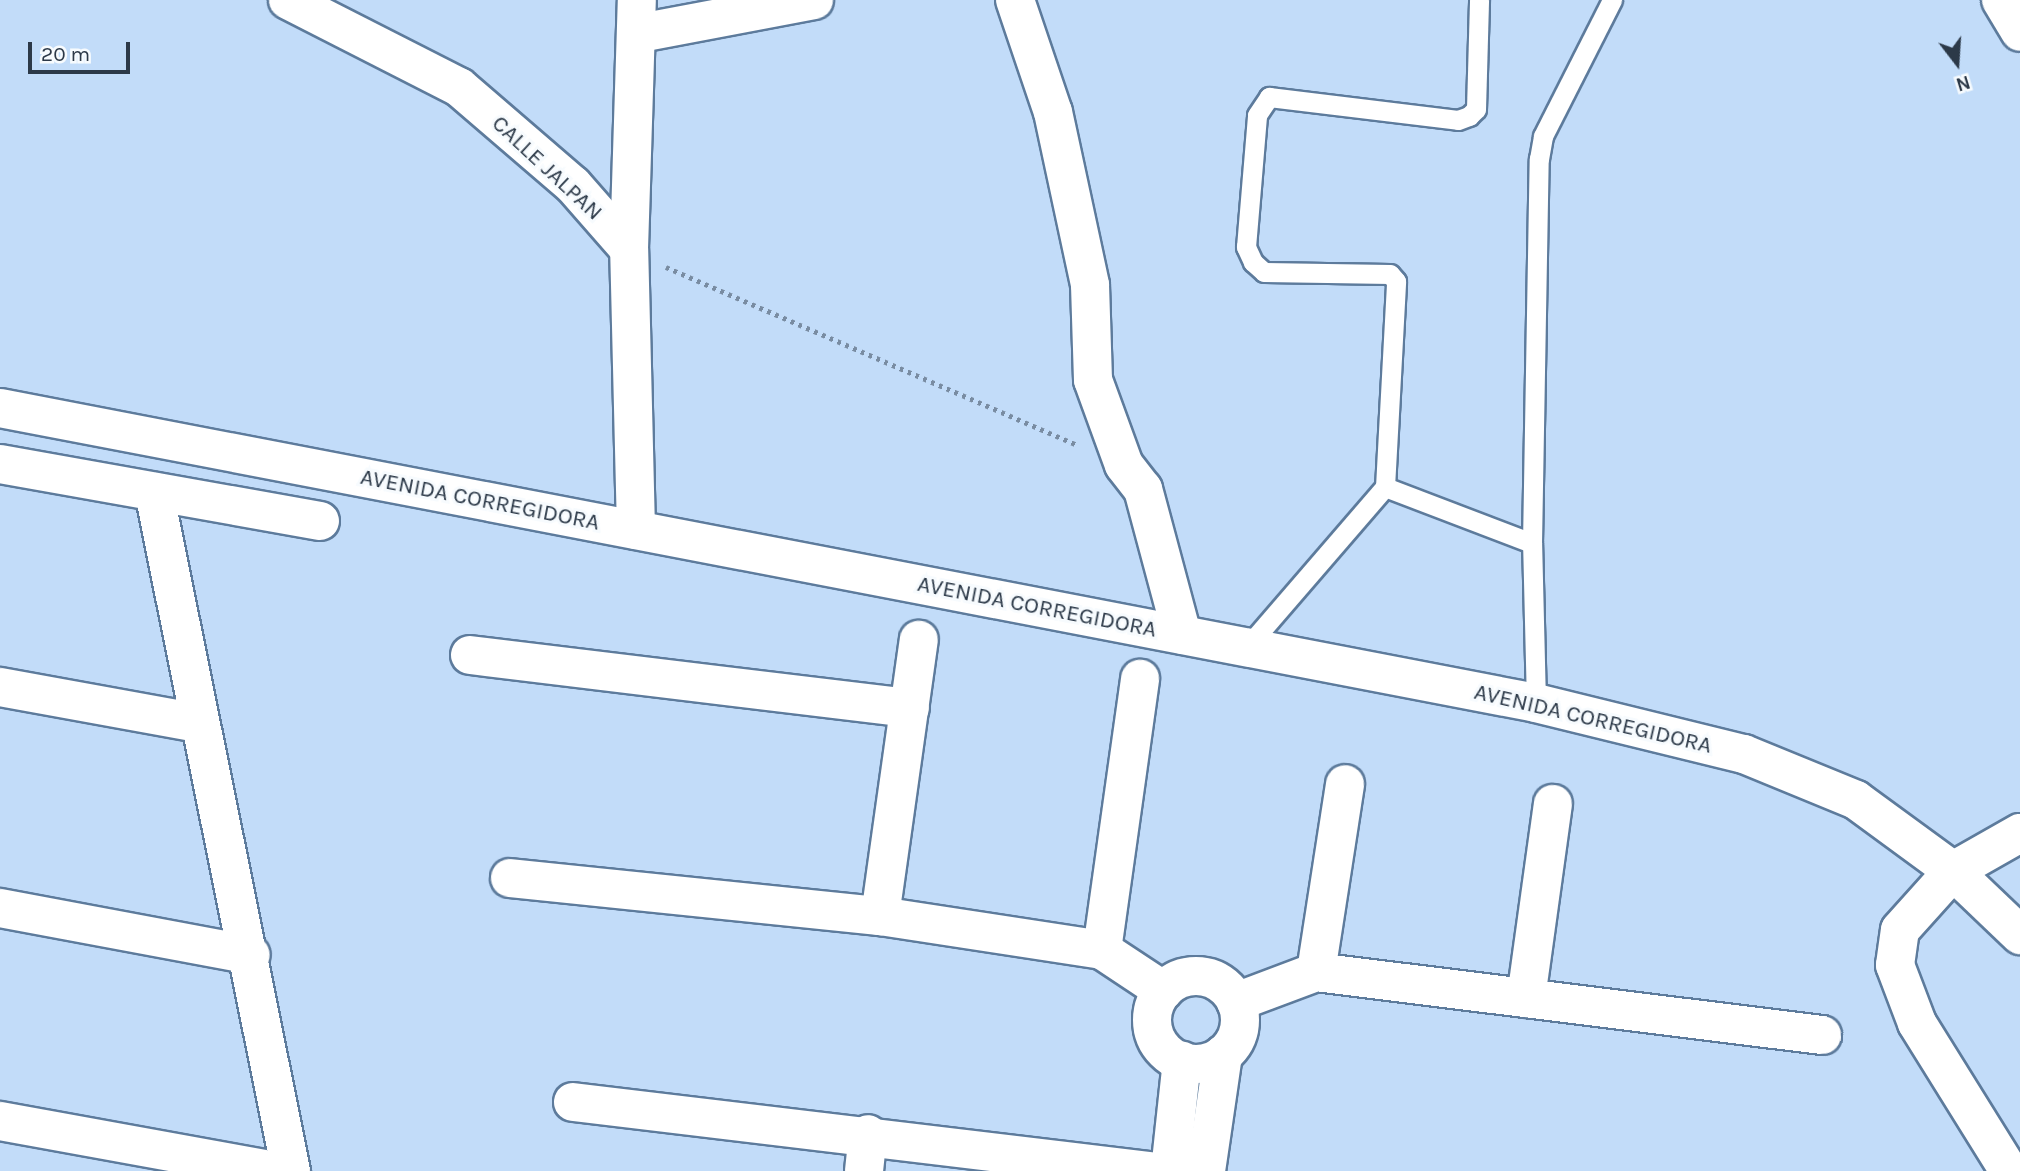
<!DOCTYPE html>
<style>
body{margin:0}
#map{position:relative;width:2020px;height:1171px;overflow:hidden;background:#c2dcf9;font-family:Karla,sans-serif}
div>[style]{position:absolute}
.path>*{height:4.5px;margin-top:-2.25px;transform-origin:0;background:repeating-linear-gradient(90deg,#798ca2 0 3.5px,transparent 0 8.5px)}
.roads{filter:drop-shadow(2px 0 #5d7b9c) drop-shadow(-2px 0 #5d7b9c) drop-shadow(0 2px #5d7b9c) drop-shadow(0 -2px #5d7b9c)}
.service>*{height:19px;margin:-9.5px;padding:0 9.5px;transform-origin:9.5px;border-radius:9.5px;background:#fff}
.minor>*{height:38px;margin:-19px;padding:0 19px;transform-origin:19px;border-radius:19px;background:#fff}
.minor>.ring{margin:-19px;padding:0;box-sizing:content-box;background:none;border:38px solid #fff;border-radius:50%}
span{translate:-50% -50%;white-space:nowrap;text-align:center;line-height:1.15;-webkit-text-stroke:6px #f7fbfe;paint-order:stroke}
.street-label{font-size:23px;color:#2c3948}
.north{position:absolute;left:1922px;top:28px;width:70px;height:70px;-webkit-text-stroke:5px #f7fbfe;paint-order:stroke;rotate:163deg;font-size:19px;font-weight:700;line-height:28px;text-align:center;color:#2c3948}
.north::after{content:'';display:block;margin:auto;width:24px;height:32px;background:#2c3948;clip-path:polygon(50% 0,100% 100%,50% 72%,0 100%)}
.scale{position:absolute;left:28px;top:42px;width:102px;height:32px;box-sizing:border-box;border:4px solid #2c3948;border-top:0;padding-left:9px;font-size:21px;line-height:24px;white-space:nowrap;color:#2c3948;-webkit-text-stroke:5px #f7fbfe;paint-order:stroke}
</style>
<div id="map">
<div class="path">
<i style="left:666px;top:267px;width:449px;rotate:23.4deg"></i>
</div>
<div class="roads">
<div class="service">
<i style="left:1385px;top:487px;width:206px;rotate:-86.9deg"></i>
<i style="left:1396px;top:281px;width:9px;rotate:-131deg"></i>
<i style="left:1390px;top:274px;width:126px;rotate:-179.1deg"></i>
<i style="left:1264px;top:272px;width:15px;rotate:-138deg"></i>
<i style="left:1253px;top:262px;width:17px;rotate:-115deg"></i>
<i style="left:1246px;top:247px;width:132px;rotate:-85.2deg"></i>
<i style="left:1257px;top:115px;width:22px;rotate:-56deg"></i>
<i style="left:1269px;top:97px;width:190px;rotate:6.9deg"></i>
<i style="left:1458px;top:120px;width:12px;rotate:-20deg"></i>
<i style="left:1469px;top:116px;width:10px;rotate:-45deg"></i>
<i style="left:1476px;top:109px;width:109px;rotate:-88.4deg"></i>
<i style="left:1246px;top:648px;width:213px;rotate:-49.2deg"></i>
<i style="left:1385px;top:487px;width:157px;rotate:20.9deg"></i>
<i style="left:1536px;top:703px;width:160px;rotate:-91.4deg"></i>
<i style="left:1532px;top:543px;width:384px;rotate:-89deg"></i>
<i style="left:1539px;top:159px;width:23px;rotate:-80deg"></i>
<i style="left:1543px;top:136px;width:153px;rotate:-63.1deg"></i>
</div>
<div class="minor">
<i style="left:288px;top:0;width:192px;rotate:27deg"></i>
<i style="left:459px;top:87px;width:150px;rotate:40.7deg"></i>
<i style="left:573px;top:185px;width:85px;rotate:48.8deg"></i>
<i style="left:1015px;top:0;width:118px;rotate:71.3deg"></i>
<i style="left:1053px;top:112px;width:177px;rotate:77.9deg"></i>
<i style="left:1090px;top:285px;width:95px;rotate:88.2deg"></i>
<i style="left:1093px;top:380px;width:90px;rotate:70deg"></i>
<i style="left:1124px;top:465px;width:31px;rotate:52deg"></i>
<i style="left:1143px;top:489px;width:151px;rotate:75deg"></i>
<i style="left:2001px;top:0;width:37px;rotate:59deg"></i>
<i style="left:640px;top:33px;width:177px;rotate:-10.7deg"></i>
<i style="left:0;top:408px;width:1564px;rotate:10.87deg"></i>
<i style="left:1536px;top:703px;width:214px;rotate:13.8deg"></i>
<i style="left:1744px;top:754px;width:121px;rotate:22.3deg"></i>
<i style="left:1856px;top:800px;width:120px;rotate:36.2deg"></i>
<i style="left:1953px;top:871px;width:93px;rotate:43.7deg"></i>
<i style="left:0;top:464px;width:325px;rotate:10.1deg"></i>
<i style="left:154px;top:492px;width:693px;rotate:78.59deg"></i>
<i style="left:636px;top:530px;width:281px;rotate:-91.4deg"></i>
<i style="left:629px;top:249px;width:249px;rotate:-88.2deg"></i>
<i style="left:470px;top:655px;width:443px;rotate:6.9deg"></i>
<i style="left:0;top:687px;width:202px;rotate:10.3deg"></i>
<i style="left:510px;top:878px;width:372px;rotate:5.9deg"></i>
<i style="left:880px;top:916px;width:225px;rotate:8.7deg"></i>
<i style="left:1102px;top:950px;width:74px;rotate:33.5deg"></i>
<i style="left:0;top:908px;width:255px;rotate:10.6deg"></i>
<i style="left:880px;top:916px;width:279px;rotate:-82deg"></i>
<i style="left:1102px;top:950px;width:274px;rotate:-82deg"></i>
<i style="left:1316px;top:972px;width:190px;rotate:-81.2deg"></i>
<i class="ring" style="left:1152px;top:976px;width:50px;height:50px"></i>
<i style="left:1526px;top:998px;width:196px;rotate:-82.1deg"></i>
<i style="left:1236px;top:1002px;width:85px;rotate:-20.6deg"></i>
<i style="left:1316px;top:972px;width:510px;rotate:7.1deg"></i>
<i style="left:573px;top:1102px;width:581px;rotate:6.82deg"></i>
<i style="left:0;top:1121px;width:279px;rotate:10.3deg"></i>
<i style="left:864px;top:1171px;width:37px;rotate:-84deg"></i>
<i style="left:1170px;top:1171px;width:111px;rotate:-83.8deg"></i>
<i style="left:1206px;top:1171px;width:118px;rotate:-81.7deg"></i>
<i style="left:2009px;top:1171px;width:174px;rotate:-121.9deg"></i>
<i style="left:1917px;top:1023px;width:62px;rotate:-110.8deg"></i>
<i style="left:1895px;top:965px;width:35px;rotate:-82deg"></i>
<i style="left:1900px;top:930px;width:79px;rotate:-48.1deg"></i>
<i style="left:1953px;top:871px;width:77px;rotate:-29.6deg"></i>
</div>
</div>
<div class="street-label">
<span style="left:547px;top:168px;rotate:43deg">CALLE JALPAN</span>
<span style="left:480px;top:500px;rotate:11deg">AVENIDA CORREGIDORA</span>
<span style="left:1037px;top:607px;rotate:11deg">AVENIDA CORREGIDORA</span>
<span style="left:1593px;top:719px;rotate:13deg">AVENIDA CORREGIDORA</span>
</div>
<div class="north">N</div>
<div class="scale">20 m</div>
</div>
